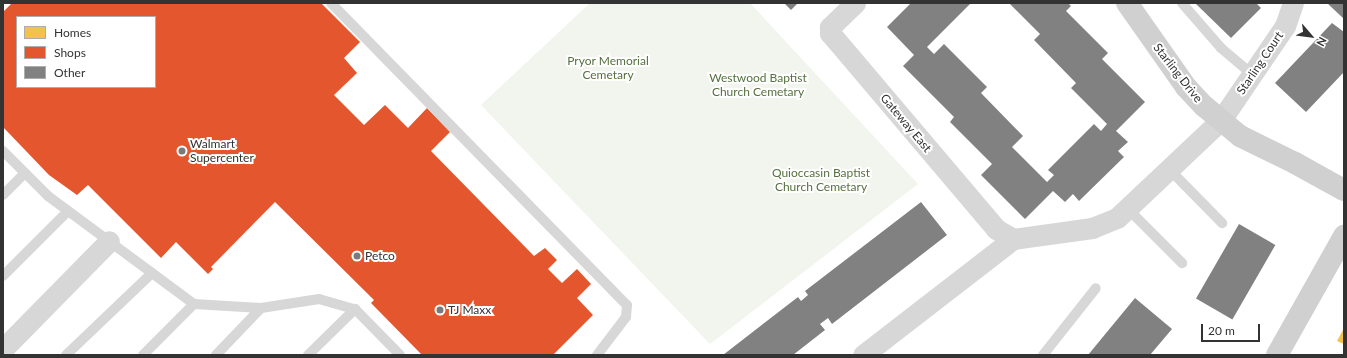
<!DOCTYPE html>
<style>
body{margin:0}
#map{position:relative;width:1347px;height:358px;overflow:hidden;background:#fff;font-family:Lato,sans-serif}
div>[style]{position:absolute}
.green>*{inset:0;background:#f1f5ed}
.homes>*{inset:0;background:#f2c14e}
.shops>*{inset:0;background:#e4572e}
.building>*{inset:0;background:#818181;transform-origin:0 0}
.lane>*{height:10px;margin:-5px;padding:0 5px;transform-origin:5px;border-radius:5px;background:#d7d7d7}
.street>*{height:21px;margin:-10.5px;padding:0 10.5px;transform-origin:10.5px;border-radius:10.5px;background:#d7d7d7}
.secondary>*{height:22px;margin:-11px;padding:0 11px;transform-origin:11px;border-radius:11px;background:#d0d0d0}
.dots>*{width:11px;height:11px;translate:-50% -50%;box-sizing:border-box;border:2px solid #fff;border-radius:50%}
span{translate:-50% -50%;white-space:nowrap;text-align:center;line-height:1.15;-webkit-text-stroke:4px #fff;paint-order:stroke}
.park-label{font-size:12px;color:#56703f}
.street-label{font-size:12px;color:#333}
.poi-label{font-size:12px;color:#333}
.left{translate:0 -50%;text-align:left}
.frame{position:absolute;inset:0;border:4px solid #333;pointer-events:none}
.legend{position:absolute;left:16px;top:16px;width:140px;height:72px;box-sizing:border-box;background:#fff;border:1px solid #adadad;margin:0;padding:5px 7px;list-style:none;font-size:12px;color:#333}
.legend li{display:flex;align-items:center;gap:8px;height:20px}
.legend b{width:20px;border:1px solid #adadad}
.north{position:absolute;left:1291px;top:16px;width:40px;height:40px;-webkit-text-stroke:3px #fff;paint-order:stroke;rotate:118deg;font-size:11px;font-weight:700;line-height:16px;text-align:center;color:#333}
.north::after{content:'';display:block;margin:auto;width:14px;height:18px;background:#333;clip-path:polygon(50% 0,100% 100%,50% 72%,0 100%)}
.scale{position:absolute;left:1201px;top:324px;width:59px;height:18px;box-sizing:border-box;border:2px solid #333;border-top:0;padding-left:5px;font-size:12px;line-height:14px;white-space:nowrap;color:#333;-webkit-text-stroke:3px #fff;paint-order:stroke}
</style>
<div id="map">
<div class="green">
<i style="clip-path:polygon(590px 3px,750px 3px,918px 184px,710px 344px,481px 105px)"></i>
</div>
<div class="homes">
<i style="clip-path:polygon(1344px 328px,1344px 344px,1337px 341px)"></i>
</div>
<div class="shops">
<i style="clip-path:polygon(evenodd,12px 3px,321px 3px,360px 42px,344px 58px,357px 73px,334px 95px,364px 125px,385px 105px,408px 128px,427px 108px,450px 132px,431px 151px,534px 256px,545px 248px,557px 260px,548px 269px,562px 283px,577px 269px,591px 284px,577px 298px,593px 315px,553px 355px,422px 355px,371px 303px,374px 300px,275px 202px,211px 267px,213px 269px,208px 274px,176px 242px,161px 258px,88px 185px,77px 195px,49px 175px,3px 127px,3px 12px,12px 3px,17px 17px,155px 17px,155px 87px,17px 87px,17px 17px)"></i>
</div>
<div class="building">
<i style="clip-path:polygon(784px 3px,798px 3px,791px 10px)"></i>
<i style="clip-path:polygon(911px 3px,971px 3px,927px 47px,934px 54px,944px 44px,987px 87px,981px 93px,1023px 136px,1012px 147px,1047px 182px,1054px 175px,1048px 170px,1094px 124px,1101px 131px,1107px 124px,1071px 88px,1076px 83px,1034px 40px,1040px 34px,1009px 3px,1068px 3px,1071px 6px,1066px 11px,1108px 53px,1102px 59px,1145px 102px,1116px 131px,1128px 142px,1118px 151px,1124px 157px,1079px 201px,1073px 194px,1065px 202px,1053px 191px,1025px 219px,981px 175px,992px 164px,950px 122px,954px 117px,903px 66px,914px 55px,887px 27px)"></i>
<i style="clip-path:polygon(1195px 3px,1256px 3px,1261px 8px,1231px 38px)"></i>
<i style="clip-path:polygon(1327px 3px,1344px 3px,1344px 19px)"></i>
<i style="clip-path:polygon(1332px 23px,1344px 32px,1344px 72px,1306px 112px,1275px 83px)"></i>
<i style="clip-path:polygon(921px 202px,947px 235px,832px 324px,828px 318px,820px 324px,825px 330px,793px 355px,723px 355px,798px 297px,801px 301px,808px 295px,805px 291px)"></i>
<i style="left:1239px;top:224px;width:42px;height:86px;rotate:30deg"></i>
<i style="clip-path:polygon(1135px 298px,1172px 329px,1150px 355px,1088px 355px)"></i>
</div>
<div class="lane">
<i style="left:331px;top:3px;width:423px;rotate:45.6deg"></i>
<i style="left:627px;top:305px;width:12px;rotate:95deg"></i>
<i style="left:626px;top:317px;width:48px;rotate:127.3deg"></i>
<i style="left:1182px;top:3px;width:60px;rotate:49.1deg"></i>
<i style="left:1221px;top:48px;width:42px;rotate:40.2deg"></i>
<i style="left:3px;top:151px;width:64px;rotate:45deg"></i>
<i style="left:48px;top:196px;width:182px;rotate:36.5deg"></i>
<i style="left:194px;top:304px;width:67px;rotate:3.4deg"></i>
<i style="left:261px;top:308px;width:59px;rotate:-8.8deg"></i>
<i style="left:319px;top:299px;width:37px;rotate:16deg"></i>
<i style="left:355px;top:309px;width:64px;rotate:45.6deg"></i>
<i style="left:1169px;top:169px;width:76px;rotate:45.5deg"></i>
<i style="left:3px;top:195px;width:31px;rotate:-45deg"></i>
<i style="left:1127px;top:208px;width:78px;rotate:45deg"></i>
<i style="left:3px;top:276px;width:92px;rotate:-45deg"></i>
<i style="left:66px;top:355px;width:119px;rotate:-43.6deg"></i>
<i style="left:143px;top:355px;width:72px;rotate:-45deg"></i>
<i style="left:216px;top:355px;width:65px;rotate:-46.2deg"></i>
<i style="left:308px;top:355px;width:66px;rotate:-44.4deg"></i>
<i style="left:1043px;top:355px;width:85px;rotate:-51.7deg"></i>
</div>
<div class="street">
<i style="left:855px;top:3px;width:35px;rotate:136deg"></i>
<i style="left:830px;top:27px;width:6px;rotate:90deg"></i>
<i style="left:830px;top:33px;width:257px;rotate:49.7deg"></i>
<i style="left:996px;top:229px;width:20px;rotate:30deg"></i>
<i style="left:1013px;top:239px;width:80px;rotate:-7.9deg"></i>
<i style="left:1092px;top:228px;width:27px;rotate:-22deg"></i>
<i style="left:1117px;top:218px;width:143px;rotate:-43.3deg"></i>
<i style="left:1221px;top:120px;width:114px;rotate:-55.8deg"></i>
<i style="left:1285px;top:26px;width:24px;rotate:-71deg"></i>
<i style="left:3px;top:349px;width:151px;rotate:-45.5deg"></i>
<i style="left:863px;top:355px;width:190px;rotate:-37.7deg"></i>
</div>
<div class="secondary">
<i style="left:1127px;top:3px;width:103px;rotate:54.9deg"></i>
<i style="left:1186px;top:87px;width:26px;rotate:47deg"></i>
<i style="left:1204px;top:106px;width:47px;rotate:39.8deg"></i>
<i style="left:1240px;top:136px;width:61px;rotate:26.1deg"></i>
<i style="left:1295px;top:163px;width:56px;rotate:28.9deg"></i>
<i style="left:1277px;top:355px;width:137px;rotate:-60.6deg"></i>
</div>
<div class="dots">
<i style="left:182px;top:151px;background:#7a7a7a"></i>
<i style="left:357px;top:256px;background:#7a7a7a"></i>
<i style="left:440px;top:310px;background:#7a7a7a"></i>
</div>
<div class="park-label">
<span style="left:608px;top:68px">Pryor Memorial<br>Cemetary</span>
<span style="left:758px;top:85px">Westwood Baptist<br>Church Cemetary</span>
<span style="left:821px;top:180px">Quioccasin Baptist<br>Church Cemetary</span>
</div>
<div class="street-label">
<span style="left:1260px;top:63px;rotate:-56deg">Starling Court</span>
<span style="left:1178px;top:73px;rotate:52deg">Starling Drive</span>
<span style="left:906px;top:123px;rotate:50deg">Gateway East</span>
</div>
<div class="poi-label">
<span class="left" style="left:190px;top:151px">Walmart<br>Supercenter</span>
<span class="left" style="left:365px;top:256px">Petco</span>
<span class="left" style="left:448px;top:310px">TJ Maxx</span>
</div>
<div class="frame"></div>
<ul class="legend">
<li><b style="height:11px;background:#f2c14e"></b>Homes</li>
<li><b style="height:11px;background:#e4572e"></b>Shops</li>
<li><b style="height:11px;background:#818181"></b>Other</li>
</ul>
<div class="north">N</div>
<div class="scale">20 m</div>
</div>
